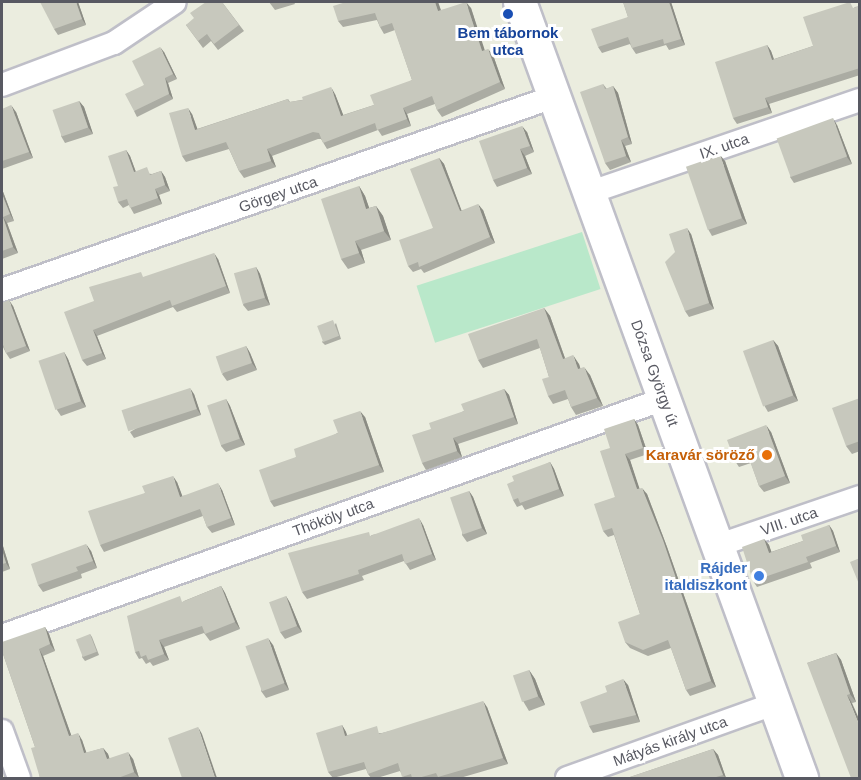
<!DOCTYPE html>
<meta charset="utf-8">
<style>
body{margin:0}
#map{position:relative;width:861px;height:780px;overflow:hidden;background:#ebeddf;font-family:Helvetica,sans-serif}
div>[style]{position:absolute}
.green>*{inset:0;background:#b9e8ca;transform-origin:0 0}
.roads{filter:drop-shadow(2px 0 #bfbfc8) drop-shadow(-2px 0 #bfbfc8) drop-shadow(0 2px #bfbfc8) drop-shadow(0 -2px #bfbfc8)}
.street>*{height:22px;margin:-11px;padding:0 11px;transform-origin:11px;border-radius:11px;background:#fff}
.secondary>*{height:32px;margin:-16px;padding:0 16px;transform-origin:16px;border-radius:16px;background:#fff}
.wall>*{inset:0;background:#abaca3}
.shaded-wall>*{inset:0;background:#8b8c84}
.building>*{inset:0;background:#c7c8bd;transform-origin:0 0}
.dots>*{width:16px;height:16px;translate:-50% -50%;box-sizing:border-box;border:3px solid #fff;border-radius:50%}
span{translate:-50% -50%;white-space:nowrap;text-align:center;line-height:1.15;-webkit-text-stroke:6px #fff;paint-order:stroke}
.transit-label{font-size:15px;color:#164399;font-weight:700}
.street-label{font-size:15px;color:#585962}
.food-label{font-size:15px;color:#c56008;font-weight:700}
.right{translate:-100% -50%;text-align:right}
.shop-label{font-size:15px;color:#366cbe;font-weight:700}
.frame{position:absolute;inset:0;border:3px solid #585962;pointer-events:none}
</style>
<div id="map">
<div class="green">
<i style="left:582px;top:232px;width:60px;height:174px;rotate:72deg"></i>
</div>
<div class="roads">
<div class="street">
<i style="left:2px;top:85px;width:120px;rotate:-20.6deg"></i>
<i style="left:114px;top:43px;width:73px;rotate:-33.9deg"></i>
<i style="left:588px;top:193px;width:287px;rotate:-18.9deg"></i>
<i style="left:2px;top:290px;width:584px;rotate:-19.3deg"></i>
<i style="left:719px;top:545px;width:149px;rotate:-18.8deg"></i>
<i style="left:2px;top:636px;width:703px;rotate:-19.7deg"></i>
<i style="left:2px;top:731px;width:50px;rotate:70.1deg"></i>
<i style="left:567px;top:778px;width:220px;rotate:-19.7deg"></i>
</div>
<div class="secondary">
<i style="left:520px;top:2px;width:826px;rotate:70.03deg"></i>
</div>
</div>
<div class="wall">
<i style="clip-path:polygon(78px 2px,86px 25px,58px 35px,54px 29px)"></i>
<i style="clip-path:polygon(222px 2px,244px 31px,218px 50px,211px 41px,203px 48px,186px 25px)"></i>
<i style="clip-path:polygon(269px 2px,294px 2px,295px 4px,275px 10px)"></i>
<i style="clip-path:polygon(346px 2px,438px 2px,441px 10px,471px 8px,484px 50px,493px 55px,505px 89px,442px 117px,437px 110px,435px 104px,407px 114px,411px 126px,382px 136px,378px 130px,327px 149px,321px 139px,318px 139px,272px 156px,276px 167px,244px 178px,239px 171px,229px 149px,186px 162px,182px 156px,192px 114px,197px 129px,288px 99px,290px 102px,335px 94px,343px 115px,374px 105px,412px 80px,395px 30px,384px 34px,380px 27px,377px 20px,343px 27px,338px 21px)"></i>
<i style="clip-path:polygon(623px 2px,671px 2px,685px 45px,669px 50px,666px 45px,636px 54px,632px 48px,630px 44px,602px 53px,598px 47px,628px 17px)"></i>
<i style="clip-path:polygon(860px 6px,860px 75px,769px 104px,772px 113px,737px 124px,733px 118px,767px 45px,771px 51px,774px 59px,813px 46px,855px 7px)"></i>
<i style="clip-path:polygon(164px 52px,177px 79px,168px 83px,173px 99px,137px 117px,134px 111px,144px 85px)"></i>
<i style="clip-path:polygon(603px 84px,607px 89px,613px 86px,618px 93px,632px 144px,625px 146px,631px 162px,610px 170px,605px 163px)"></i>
<i style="clip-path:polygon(79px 101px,84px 107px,93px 134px,65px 143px,61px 136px)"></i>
<i style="clip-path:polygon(2px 109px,16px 112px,33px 158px,2px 169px)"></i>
<i style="clip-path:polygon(837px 125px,852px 164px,794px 183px,790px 177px)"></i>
<i style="clip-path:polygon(527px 132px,534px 152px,525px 156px,532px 174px,497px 187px,493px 180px)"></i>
<i style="clip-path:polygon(126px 150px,130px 156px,136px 172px,152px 174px,161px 171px,165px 177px,170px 191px,159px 195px,162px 204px,134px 214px,129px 205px,123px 208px,118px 202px,118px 186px)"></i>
<i style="clip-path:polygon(439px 158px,444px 164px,461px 210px,483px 210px,495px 243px,424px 273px,421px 269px,413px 272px,408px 266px,433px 228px)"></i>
<i style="clip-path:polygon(725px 161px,747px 224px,712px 236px,708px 229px)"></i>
<i style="clip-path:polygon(359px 186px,365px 196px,369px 208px,376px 206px,383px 216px,391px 240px,361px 250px,365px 263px,348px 269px,341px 259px)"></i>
<i style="clip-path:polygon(2px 189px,14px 221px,7px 223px,18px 253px,2px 259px)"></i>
<i style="clip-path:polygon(691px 234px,714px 309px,689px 317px,685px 311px,675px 252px)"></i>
<i style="clip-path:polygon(218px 259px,230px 293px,177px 312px,173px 307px,97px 336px,106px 359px,87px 366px,82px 360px,94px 301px,145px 277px)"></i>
<i style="clip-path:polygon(256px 267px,260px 274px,270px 305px,248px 311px,243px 305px)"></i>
<i style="clip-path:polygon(2px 303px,13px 306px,30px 351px,10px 359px,6px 353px,3px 347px,2px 348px)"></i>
<i style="clip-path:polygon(544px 308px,550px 316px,565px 358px,579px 364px,580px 368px,590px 375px,603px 406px,576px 415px,571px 407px,568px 399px,553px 404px,548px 396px,549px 377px,540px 348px,483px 368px,478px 360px)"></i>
<i style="clip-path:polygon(336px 323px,341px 339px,325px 345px,322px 342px)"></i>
<i style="clip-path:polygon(773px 340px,778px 346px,798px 401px,768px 412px,764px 405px)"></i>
<i style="clip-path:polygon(246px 346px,250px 353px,257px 370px,227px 381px,222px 374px)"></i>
<i style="clip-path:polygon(64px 352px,68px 359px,86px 407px,61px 416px,57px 410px)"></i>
<i style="clip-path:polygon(504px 389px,509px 395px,518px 424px,458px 444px,462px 457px,426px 470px,422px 463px,431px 429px)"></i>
<i style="clip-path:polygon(194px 394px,201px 415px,134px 438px,130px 432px)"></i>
<i style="clip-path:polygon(860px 398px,860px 451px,852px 454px,846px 446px)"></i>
<i style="clip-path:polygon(226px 399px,230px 406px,245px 445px,226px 452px,221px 446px)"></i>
<i style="clip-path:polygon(365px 417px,384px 472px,274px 507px,270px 501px,296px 457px)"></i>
<i style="clip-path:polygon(634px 419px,638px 425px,648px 454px,630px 460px,639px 489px,647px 494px,667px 547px,716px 687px,690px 696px,686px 690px,671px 648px,648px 656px,630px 648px,625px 642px,640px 614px,614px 535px,608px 537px,603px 531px,615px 497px,610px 448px)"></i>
<i style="clip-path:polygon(771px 432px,790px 483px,764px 492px,759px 486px,751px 463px,739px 467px,735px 461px)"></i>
<i style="clip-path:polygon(550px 462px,554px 469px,564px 496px,525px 510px,522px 505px,517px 507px,513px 500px,514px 481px)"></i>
<i style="clip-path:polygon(177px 482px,182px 496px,222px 490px,235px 525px,212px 533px,207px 527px,203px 516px,104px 552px,100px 545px,145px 493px)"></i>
<i style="clip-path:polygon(469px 491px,473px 497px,487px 534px,467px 542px,462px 535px)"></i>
<i style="clip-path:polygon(423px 525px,436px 560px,410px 570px,404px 561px,362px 576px,364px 580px,307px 599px,302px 592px,372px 535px)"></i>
<i style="clip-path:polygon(829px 525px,833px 531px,840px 552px,810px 563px,812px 568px,757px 587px,753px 581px,764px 539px,769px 545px,771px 552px,803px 541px)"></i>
<i style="clip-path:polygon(2px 543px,10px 569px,2px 572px)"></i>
<i style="clip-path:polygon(91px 551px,97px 568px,81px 574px,82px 578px,43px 592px,38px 585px)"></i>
<i style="clip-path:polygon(221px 586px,225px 593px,240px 629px,210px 641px,204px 633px,164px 647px,169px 660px,153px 666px,150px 662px,146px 664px,142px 658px,139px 659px,135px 652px,184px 601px)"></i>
<i style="clip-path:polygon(286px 596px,290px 603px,302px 632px,285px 639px,280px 632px)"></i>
<i style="clip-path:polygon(45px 627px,49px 634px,55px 651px,43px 656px,71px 735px,82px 740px,86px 753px,103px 748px,108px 754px,109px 758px,133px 759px,139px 778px,40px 778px,35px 747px,2px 651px)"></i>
<i style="clip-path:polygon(90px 634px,92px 637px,99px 655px,85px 661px,82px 657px)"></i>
<i style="clip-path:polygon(273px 645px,289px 690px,266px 698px,261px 691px)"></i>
<i style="clip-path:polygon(836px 653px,841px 660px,856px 702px,852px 703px,807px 663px)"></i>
<i style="clip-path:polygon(529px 670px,535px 679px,545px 705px,529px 711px,523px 701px)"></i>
<i style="clip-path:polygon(628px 685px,640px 722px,593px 733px,589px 726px)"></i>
<i style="clip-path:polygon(487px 707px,508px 764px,460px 778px,404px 778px,400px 771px,377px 778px,371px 778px,368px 774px,366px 769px,333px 778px,328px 772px,342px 725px,346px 732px,347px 735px,382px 733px)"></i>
<i style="clip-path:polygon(713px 749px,718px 755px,726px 778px,627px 778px)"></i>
</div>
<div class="shaded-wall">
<i style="clip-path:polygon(76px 2px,78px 2px,86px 25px,82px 19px)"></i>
<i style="clip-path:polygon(435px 2px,438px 2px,443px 17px,438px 11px)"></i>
<i style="clip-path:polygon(466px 2px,471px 8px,487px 57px,482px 51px)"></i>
<i style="clip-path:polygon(669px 2px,671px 2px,685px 45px,681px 39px)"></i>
<i style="clip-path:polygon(767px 45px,771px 51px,776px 66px,772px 60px)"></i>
<i style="clip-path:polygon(160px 47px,164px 52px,177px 79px,173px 74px)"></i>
<i style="clip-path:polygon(488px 49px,493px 55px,505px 89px,500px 82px)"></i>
<i style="clip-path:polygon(165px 78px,168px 83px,173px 99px,169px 94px)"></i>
<i style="clip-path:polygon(613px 86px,618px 93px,632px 144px,628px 137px)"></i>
<i style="clip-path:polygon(331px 87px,335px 94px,346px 122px,341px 116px)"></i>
<i style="clip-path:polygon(765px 98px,769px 104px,772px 113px,768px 107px)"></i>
<i style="clip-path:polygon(79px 101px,84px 107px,93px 134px,88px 127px)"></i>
<i style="clip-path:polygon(11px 105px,16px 112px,33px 158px,29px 152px)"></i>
<i style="clip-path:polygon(188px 108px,192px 114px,200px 136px,195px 130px)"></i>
<i style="clip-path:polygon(403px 108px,407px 114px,411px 126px,407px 119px)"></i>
<i style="clip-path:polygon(833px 118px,837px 125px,852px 164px,847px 157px)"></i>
<i style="clip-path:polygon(522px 126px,527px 132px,534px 152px,530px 146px)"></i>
<i style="clip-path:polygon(621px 140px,625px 146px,631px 162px,626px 156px)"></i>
<i style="clip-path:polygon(267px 149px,272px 156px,276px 167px,271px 161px)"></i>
<i style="clip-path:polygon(520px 149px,525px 156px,532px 174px,527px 168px)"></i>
<i style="clip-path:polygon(126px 150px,130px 156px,138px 178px,134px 172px)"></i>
<i style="clip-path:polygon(720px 155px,725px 161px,747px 224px,742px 218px)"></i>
<i style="clip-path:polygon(439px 158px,444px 164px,464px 217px,460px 211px)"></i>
<i style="clip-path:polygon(161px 171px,165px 177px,170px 191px,165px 185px)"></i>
<i style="clip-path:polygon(359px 186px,365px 196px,373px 219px,366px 209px)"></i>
<i style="clip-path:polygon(2px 189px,14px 221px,10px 214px,2px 194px)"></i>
<i style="clip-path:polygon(155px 189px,159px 195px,162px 204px,158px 198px)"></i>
<i style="clip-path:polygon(478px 204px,483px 210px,495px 243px,490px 237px)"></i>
<i style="clip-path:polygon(376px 206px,383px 216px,391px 240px,384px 231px)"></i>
<i style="clip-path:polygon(3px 217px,7px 223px,18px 253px,13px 247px)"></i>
<i style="clip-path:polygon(687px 228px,691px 234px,714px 309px,709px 303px)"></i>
<i style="clip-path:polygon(355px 241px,361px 250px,365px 263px,359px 253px)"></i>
<i style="clip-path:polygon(214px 253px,218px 259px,230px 293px,226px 286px)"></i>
<i style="clip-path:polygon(256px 267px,260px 274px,270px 305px,265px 298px)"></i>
<i style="clip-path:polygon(9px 300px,13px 306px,30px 351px,26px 346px)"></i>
<i style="clip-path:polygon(544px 308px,550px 316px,568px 367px,563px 359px)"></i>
<i style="clip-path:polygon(93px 330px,97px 336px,106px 359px,102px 353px)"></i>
<i style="clip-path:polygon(773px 340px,778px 346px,798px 401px,793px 395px)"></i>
<i style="clip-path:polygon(246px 346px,250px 353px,257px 370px,252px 363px)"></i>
<i style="clip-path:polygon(64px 352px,68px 359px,86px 407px,81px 401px)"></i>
<i style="clip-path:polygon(573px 355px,579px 364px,583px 377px,578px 369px)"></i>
<i style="clip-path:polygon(584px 367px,590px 375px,603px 406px,597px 398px)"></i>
<i style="clip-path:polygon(190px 388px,194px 394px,201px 415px,197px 409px)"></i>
<i style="clip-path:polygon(504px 389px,509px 395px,518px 424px,514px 417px)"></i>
<i style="clip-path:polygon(226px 399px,230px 406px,245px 445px,240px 439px)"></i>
<i style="clip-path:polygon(360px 411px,365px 417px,384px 472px,379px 465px)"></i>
<i style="clip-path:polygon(634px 419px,638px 425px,648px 454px,643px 448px)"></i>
<i style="clip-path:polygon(766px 425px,771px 432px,790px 483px,785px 476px)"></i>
<i style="clip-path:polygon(453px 438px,458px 444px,462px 457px,457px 451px)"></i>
<i style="clip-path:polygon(625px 454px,630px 460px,642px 496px,637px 489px)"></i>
<i style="clip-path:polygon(550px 462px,554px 469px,564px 496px,559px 489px)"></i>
<i style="clip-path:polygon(173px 476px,177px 482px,185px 503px,180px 497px)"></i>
<i style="clip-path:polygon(218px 483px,222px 490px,235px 525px,231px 518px)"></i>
<i style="clip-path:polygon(642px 488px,647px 494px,667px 547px,716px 687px,711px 681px)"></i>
<i style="clip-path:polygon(469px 491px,473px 497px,487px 534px,482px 528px)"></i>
<i style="clip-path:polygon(419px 518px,423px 525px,436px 560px,432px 554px)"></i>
<i style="clip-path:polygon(829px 525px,833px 531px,840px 552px,836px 546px)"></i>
<i style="clip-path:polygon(764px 539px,769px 545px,774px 559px,769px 553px)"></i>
<i style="clip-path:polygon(2px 543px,10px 569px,6px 563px,2px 550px)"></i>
<i style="clip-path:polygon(86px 544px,91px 551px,97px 568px,93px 561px)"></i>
<i style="clip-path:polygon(221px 586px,225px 593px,240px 629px,235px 622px)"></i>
<i style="clip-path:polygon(286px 596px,290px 603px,302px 632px,297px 626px)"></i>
<i style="clip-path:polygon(45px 627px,49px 634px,55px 651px,50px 644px)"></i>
<i style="clip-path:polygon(268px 638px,273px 645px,289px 690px,284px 683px)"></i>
<i style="clip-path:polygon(159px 640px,164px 647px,169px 660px,164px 654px)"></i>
<i style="clip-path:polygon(39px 649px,43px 656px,74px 743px,69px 736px)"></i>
<i style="clip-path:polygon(836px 653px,841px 660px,856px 702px,850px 694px)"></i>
<i style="clip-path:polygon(529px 670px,535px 679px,545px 705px,538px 696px)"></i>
<i style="clip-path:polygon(623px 679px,628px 685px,640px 722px,636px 715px)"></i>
<i style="clip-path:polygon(847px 695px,852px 703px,860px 721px,860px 727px)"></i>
<i style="clip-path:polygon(483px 701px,487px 707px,508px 764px,503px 758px)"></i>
<i style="clip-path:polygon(342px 725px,346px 732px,349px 743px,345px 736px)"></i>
<i style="clip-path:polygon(198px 727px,202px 734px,217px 778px,215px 778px)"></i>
<i style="clip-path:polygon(78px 733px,82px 740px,89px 760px,84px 753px)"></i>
<i style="clip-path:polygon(103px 748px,108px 754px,112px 766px,107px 759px)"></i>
<i style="clip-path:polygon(713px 749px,718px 755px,726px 778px,723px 775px)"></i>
<i style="clip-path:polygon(128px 752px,133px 759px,139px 778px,134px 772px)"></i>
</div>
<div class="building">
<i style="clip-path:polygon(40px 2px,76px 2px,82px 19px,54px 29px)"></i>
<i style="clip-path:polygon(206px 2px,222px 2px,239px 25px,214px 44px,207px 34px,198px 41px,186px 25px,194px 18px,190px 13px)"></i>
<i style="clip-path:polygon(346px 2px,435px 2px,438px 11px,466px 2px,482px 51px,488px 49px,500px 82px,437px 110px,432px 96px,403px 108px,407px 119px,377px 130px,375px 123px,323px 143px,319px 133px,313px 132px,267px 149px,271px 161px,239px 171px,226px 142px,182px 156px,169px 113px,188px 108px,195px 130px,288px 99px,289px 102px,303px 100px,302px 97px,331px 87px,341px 116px,374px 105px,370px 95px,412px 80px,392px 23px,380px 27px,375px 13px,338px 21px,333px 6px)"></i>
<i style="clip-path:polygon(623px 2px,669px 2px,681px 39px,664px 44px,663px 39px,632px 48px,628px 37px,598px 47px,591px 29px,628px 17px)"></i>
<i style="clip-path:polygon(850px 2px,853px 8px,860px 6px,860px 68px,765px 98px,768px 107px,733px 118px,715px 62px,767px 45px,772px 60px,813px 46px,803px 17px)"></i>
<i style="clip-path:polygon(160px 47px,173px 74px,165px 78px,169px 94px,134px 111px,125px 94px,144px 85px,132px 61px)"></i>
<i style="clip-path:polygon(603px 84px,605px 89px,613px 86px,628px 137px,621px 140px,626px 156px,605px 163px,580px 92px)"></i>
<i style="left:79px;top:101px;width:28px;height:28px;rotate:71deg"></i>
<i style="clip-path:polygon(11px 105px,29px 152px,2px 161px,2px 109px)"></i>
<i style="left:833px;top:118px;width:41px;height:60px;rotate:70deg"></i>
<i style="clip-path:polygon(522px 126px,530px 146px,520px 149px,527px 168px,493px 180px,479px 141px)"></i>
<i style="clip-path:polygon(126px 150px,134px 172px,147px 167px,150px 175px,161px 171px,165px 185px,155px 189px,158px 198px,130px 208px,127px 199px,118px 202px,113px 187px,118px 186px,108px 156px)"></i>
<i style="left:720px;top:155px;width:67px;height:36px;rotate:71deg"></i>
<i style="clip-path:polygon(439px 158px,460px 211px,478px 204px,490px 237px,419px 267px,418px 262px,408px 266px,399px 240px,433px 228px,410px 169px)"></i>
<i style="clip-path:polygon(359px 186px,366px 209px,376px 206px,384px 231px,355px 241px,359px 253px,341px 259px,321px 199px)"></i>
<i style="clip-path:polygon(2px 194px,10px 214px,3px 217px,13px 247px,2px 251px)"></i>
<i style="clip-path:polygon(687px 228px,709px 303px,685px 311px,665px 262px,675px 252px,669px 234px)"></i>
<i style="clip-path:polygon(214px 253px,226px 286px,172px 306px,170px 300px,93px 330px,102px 353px,82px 360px,64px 312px,94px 301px,89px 287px,141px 272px,143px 277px)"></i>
<i style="left:256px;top:267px;width:32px;height:23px;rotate:74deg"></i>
<i style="clip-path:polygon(9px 300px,26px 346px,6px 353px,2px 342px,2px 303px)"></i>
<i style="clip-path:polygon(544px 308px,563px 359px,573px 355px,578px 369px,584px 367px,597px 398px,571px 407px,565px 390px,548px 396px,542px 379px,549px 377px,537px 339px,478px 360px,468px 334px)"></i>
<i style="left:333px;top:320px;width:17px;height:17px;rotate:69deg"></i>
<i style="left:773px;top:340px;width:59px;height:32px;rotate:70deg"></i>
<i style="left:246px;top:346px;width:18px;height:32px;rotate:71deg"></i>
<i style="left:64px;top:352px;width:52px;height:27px;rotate:71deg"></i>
<i style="left:190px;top:388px;width:22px;height:72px;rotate:72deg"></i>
<i style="clip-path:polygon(504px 389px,514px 417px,453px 438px,457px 451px,422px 463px,412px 435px,431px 429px,429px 423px,464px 411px,461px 404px)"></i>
<i style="clip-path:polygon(860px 398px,860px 441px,846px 446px,832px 408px)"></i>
<i style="left:226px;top:399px;width:42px;height:20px;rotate:71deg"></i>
<i style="clip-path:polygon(360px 411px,379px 465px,270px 501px,259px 470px,296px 457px,294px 449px,338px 433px,333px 420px)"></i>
<i style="clip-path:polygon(634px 419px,643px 448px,625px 454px,637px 489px,642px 488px,663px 540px,711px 681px,686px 690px,668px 640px,643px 650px,625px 642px,618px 622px,640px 614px,612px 528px,603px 531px,594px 504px,615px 497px,600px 451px,610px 448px,604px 429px)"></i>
<i style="clip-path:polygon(766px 425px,785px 476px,759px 486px,748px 456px,735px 461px,727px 440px)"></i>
<i style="clip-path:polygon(550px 462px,559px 489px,520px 503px,518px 498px,513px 500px,507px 484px,514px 481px,512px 476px)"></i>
<i style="clip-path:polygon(173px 476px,180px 497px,218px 483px,231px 518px,207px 527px,200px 509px,100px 545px,88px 511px,145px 493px,142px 486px)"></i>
<i style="left:469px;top:491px;width:39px;height:20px;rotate:71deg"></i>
<i style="clip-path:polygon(419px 518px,432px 554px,405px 564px,402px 554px,358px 570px,359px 574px,302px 592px,288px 553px,369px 532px,370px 536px)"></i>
<i style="clip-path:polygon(829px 525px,836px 546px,806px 557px,808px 562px,753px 581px,742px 547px,764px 539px,769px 553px,803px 541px,801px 535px)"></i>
<i style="clip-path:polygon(86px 544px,93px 561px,76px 567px,78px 571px,38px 585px,31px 564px)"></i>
<i style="clip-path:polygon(2px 550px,6px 563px,2px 564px)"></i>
<i style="clip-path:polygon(860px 558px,860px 584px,859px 584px,850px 562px)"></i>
<i style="clip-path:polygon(221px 586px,235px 622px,205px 634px,202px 626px,159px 640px,164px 654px,148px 660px,146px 655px,141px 657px,139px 651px,135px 652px,127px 616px,180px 596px,182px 602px)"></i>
<i style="left:286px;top:596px;width:32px;height:18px;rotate:70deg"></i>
<i style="clip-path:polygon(45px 627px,50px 644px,39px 649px,69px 736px,78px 733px,84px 753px,103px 748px,107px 759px,128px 752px,134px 772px,118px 778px,40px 778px,31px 748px,35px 747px,2px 651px,2px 642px)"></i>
<i style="left:90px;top:634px;width:19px;height:15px;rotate:69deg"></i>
<i style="left:268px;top:638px;width:48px;height:24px;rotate:70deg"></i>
<i style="clip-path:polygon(836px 653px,850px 694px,847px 695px,860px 727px,860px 778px,851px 778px,807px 663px)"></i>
<i style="left:529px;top:670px;width:28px;height:17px;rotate:71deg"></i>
<i style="clip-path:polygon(623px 679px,636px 715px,589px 726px,580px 702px,607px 692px,605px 686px)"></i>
<i style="clip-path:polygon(483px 701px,503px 758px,438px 777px,436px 773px,418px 778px,412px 778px,411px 774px,402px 777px,398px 763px,368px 774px,364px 762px,328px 772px,316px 733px,342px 725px,345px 736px,377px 726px,379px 734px)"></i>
<i style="clip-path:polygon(198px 727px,215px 778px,182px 778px,168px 738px)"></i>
<i style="clip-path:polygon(713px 749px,723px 775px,713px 778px,627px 778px)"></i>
</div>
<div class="dots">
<i style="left:508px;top:14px;background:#1a4fb4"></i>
<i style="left:767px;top:455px;background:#e8710a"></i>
<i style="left:759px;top:576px;background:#3f7fe0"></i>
</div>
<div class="transit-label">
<span style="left:508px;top:41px">Bem tábornok<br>utca</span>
</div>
<div class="street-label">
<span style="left:724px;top:146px;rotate:-19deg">IX. utca</span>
<span style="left:278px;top:194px;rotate:-19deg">Görgey utca</span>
<span style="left:655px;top:373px;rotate:70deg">Dózsa György út</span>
<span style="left:333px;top:517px;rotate:-20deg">Thököly utca</span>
<span style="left:789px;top:521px;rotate:-19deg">VIII. utca</span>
<span style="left:670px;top:741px;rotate:-20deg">Mátyás király utca</span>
</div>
<div class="food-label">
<span class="right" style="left:755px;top:455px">Karavár söröző</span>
</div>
<div class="shop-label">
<span class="right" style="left:747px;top:576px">Rájder<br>italdiszkont</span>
</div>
<div class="frame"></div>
</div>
